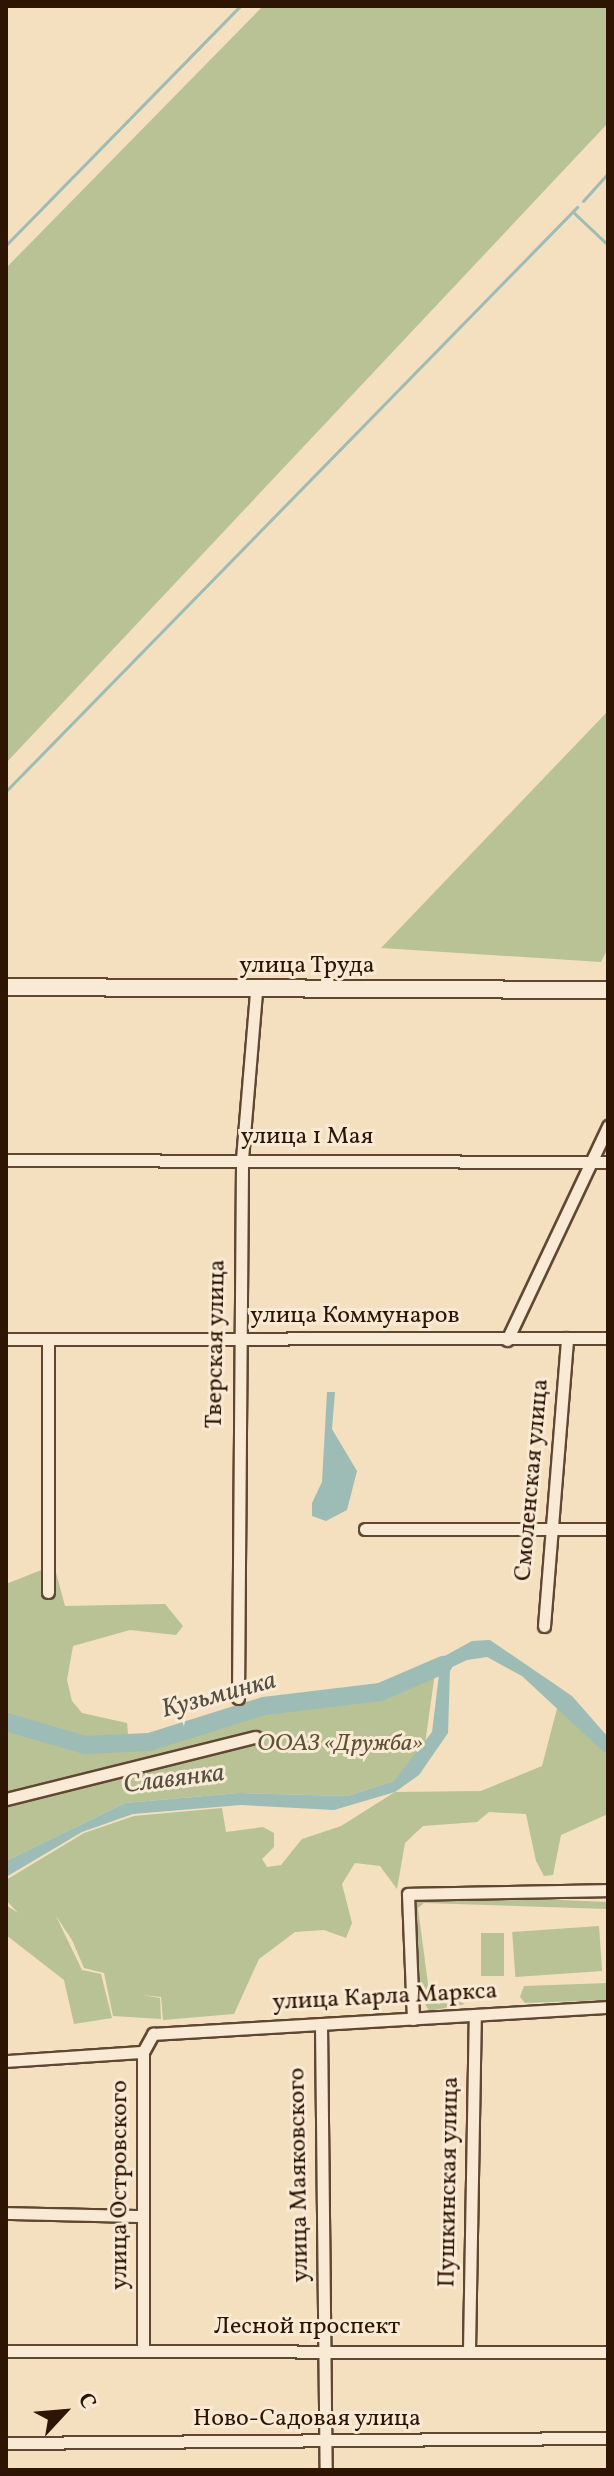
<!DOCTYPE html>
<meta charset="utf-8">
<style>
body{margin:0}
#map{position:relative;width:614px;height:2476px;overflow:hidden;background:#f4dfbf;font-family:Vollkorn,serif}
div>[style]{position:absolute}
.green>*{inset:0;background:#b8c295;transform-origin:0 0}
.water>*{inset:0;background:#9cbcb5}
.stream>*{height:3px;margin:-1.5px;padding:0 1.5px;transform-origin:1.5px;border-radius:1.5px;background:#9cbcb5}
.river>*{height:18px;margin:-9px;padding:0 9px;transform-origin:9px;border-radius:9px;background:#9cbcb5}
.roads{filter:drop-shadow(2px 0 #604732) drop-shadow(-2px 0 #604732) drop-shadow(0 2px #604732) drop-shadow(0 -2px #604732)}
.street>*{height:11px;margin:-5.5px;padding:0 5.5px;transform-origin:5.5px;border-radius:5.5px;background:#f8ead5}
.secondary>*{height:16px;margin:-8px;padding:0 8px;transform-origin:8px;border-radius:8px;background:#f8ead5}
span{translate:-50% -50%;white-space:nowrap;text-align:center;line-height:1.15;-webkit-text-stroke:6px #f8ead5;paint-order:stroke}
.street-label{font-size:24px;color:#2e1403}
.park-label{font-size:24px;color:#5e5136;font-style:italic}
.water-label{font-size:26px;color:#544f41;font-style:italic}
.frame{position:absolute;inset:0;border:8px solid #2e1403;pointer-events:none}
.north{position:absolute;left:24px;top:2372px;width:80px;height:80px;-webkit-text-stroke:6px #f8ead5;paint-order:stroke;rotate:64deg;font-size:22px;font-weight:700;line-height:32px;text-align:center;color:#2e1403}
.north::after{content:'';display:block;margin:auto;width:28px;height:36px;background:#2e1403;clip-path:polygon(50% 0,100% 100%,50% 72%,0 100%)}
</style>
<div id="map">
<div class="green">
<i style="clip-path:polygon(263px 6px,608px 6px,608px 123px,6px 763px,6px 268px)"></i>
<i style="clip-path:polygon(608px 711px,608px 948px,601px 962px,381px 948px)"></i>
<i style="clip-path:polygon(54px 1565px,65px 1606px,165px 1604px,183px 1626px,176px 1635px,130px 1630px,73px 1646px,67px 1680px,72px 1701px,82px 1713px,127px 1723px,129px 1743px,264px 1706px,380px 1692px,435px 1673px,424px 1751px,394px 1781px,347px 1796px,239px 1793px,125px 1803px,6px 1861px,6px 1584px)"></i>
<i style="clip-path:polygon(558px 1705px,608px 1756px,608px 1814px,561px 1835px,553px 1875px,544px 1876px,536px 1861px,526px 1814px,489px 1812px,477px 1822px,423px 1826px,405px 1843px,397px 1889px,380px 1866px,355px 1863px,342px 1884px,352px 1923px,346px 1938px,324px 1930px,295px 1932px,259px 1959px,234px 2014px,163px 2020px,161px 1997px,142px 1995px,160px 1998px,161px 2019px,113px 2016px,104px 1973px,84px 1968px,72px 1940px,56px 1916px,82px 1970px,101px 1974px,112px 2018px,74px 2024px,64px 1980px,6px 1935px,6px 1905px,18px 1913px,6px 1900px,6px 1880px,84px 1833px,134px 1816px,222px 1808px,226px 1832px,263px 1827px,274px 1833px,274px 1847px,262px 1859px,267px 1867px,281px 1865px,302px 1839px,341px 1826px,395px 1792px,481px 1791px,542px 1766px)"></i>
<i style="clip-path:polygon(420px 1894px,608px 1902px,608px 1909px,424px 1903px,418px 1908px,428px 1984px,465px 2004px,429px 2011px,417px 1989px,413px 1898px)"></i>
<i style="left:599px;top:1926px;width:45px;height:87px;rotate:86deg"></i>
<i style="left:481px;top:1933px;width:23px;height:43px"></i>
<i style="clip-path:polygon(608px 1983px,608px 2000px,525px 2003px,520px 1997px,524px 1986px)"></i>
</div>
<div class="water">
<i style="clip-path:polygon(327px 1392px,335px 1392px,332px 1429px,357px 1471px,347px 1510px,326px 1521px,312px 1516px,312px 1503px,322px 1482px)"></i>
<i style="clip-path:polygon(490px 1640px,572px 1696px,608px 1737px,608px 1756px,522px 1676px,487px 1657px,467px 1660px,450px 1668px,448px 1733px,419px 1775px,395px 1792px,334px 1810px,241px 1805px,133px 1814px,82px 1832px,6px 1877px,6px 1861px,125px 1803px,239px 1793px,347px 1796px,394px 1781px,432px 1732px,441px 1658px,472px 1641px)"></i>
</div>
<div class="stream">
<i style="left:583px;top:201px;width:38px;rotate:-48deg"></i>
<i style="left:573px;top:212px;width:48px;rotate:43.3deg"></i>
<i style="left:6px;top:245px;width:334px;rotate:-45.6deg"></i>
<i style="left:6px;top:791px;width:817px;rotate:-45.64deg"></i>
</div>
<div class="river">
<i style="left:6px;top:1722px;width:82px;rotate:16.2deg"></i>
<i style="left:85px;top:1745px;width:64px;rotate:-2.7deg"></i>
<i style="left:149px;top:1742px;width:121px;rotate:-17.4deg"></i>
<i style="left:264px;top:1706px;width:117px;rotate:-6.9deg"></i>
<i style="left:380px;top:1692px;width:69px;rotate:-23.2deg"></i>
</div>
<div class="roads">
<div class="street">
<i style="left:6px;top:1160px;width:602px;rotate:0.19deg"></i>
<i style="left:6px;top:1339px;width:602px;rotate:-0.1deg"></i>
<i style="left:48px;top:1339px;width:253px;rotate:90deg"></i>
<i style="left:507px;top:1340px;width:237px;rotate:-64.7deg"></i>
<i style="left:365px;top:1529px;width:243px"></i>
<i style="left:544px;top:1626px;width:289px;rotate:-85.4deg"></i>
<i style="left:238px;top:1698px;width:539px;rotate:-89.57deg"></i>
<i style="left:242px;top:1159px;width:169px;rotate:-85.2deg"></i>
<i style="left:6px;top:1799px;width:257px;rotate:-14deg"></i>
<i style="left:413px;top:2019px;width:125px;rotate:-92.3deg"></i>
<i style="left:408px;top:1894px;width:200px;rotate:-1.1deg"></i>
<i style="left:321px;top:2024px;width:446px;rotate:89.4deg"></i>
<i style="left:6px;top:2061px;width:137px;rotate:-3.8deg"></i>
<i style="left:6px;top:2213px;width:136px;rotate:1.3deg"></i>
<i style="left:143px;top:2350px;width:298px;rotate:-90deg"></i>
<i style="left:143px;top:2052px;width:21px;rotate:-61deg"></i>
<i style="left:153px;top:2034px;width:456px;rotate:-3.4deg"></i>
<i style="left:469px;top:2350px;width:335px;rotate:-89deg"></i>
<i style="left:6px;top:2351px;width:602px;rotate:0.1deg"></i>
<i style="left:6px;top:2443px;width:602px;rotate:-0.48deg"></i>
</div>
<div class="secondary">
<i style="left:6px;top:987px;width:602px;rotate:0.29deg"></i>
</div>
</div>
<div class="street-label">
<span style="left:307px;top:967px">улица Труда</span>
<span style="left:307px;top:1138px">улица 1 Мая</span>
<span style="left:355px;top:1317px">улица Коммунаров</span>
<span style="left:217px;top:1344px;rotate:-89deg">Тверская улица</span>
<span style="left:533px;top:1480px;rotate:-85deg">Смоленская улица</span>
<span style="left:385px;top:1998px;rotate:-3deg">улица Карла Маркса</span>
<span style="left:300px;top:2175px;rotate:-91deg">улица Маяковского</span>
<span style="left:450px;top:2182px;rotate:-89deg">Пушкинская улица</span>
<span style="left:121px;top:2185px;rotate:-90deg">улица Островского</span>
<span style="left:307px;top:2328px">Лесной проспект</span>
<span style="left:307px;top:2420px">Ново-Садовая улица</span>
</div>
<div class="park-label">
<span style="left:340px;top:1745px">ООАЗ «Дружба»</span>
</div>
<div class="water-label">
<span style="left:219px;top:1696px;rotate:-15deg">Кузьминка</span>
<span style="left:174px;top:1780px;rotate:-7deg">Славянка</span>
</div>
<div class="frame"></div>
<div class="north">С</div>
</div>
